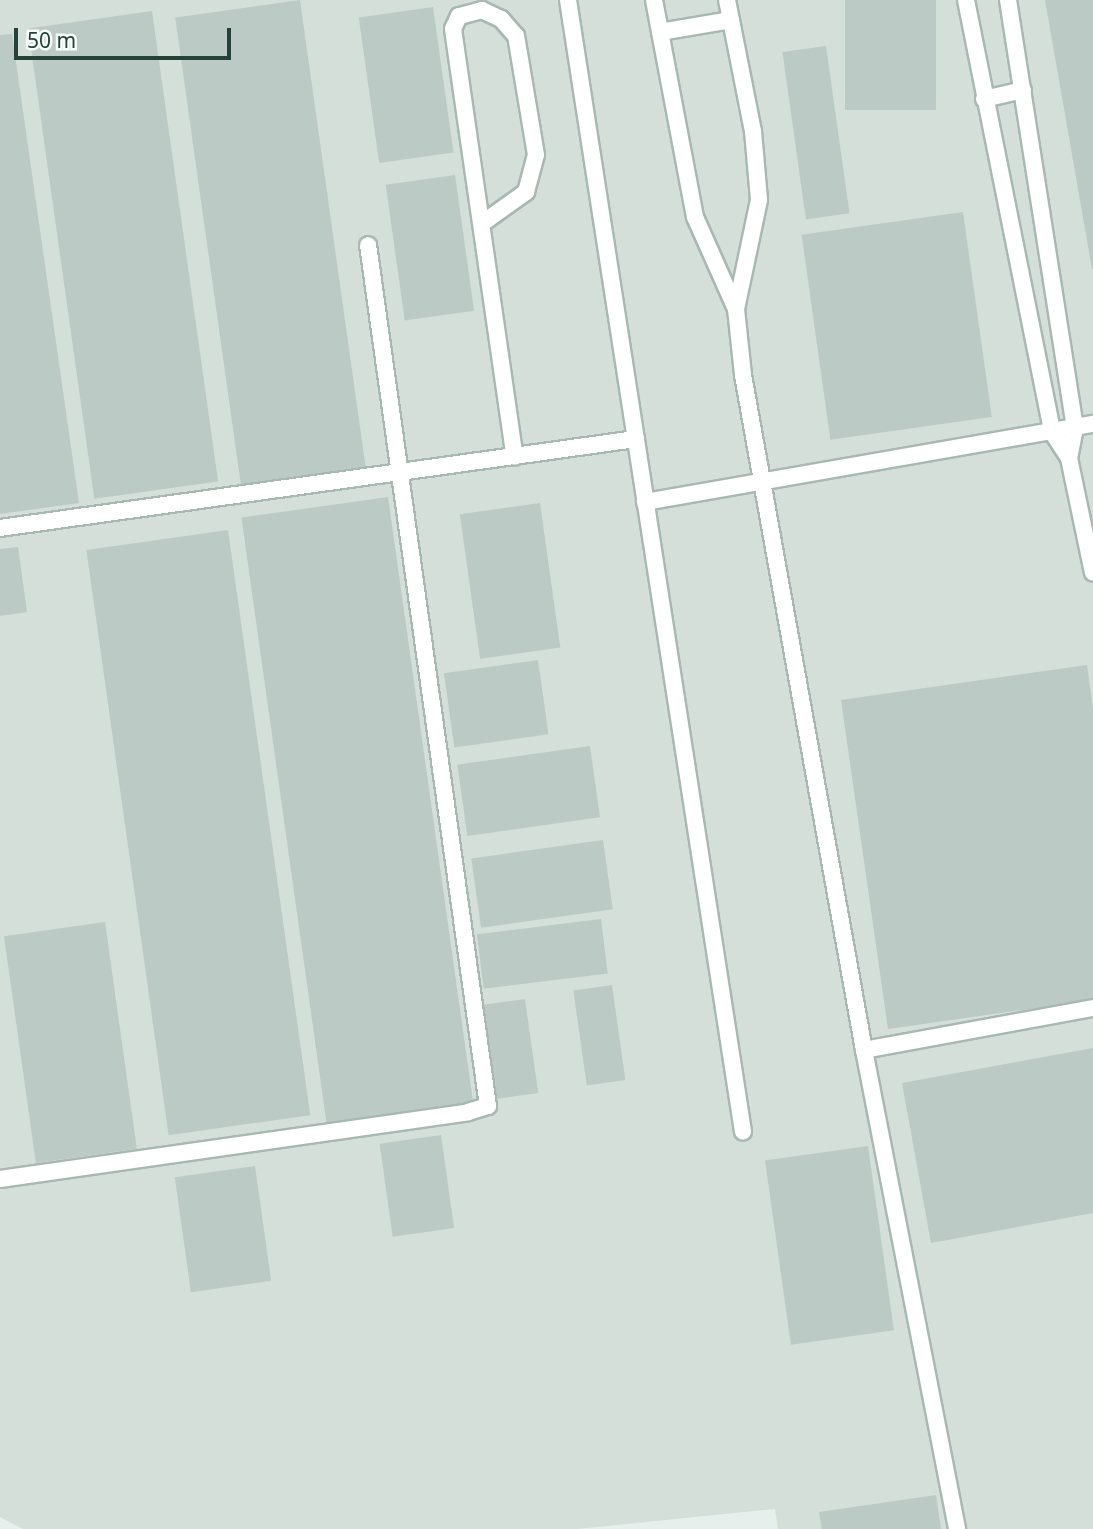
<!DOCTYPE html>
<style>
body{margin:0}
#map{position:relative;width:1093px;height:1529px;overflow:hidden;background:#e6efeb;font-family:"Noto Sans",sans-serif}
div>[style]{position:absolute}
.built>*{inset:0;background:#d4dfda}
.building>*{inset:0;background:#bbcac4;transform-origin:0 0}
.roads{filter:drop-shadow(2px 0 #a8b8b2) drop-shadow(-2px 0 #a8b8b2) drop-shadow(0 2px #a8b8b2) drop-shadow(0 -2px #a8b8b2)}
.service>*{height:16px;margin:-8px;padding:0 8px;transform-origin:8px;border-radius:8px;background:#fff}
span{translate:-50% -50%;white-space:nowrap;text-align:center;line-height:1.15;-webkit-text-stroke:5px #f7fbf9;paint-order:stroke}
.scale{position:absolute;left:14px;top:28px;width:217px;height:32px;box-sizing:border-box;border:4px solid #24423a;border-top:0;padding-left:9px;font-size:21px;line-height:24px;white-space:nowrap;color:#24423a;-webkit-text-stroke:5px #f7fbf9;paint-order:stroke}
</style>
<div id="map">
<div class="built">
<i style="clip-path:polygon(0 0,1093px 0,1093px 1529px,778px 1529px,775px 1509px,577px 1529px,23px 1529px,0 1517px)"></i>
</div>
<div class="building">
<i style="left:300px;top:0;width:474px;height:126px;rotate:82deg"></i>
<i style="left:845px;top:0;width:91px;height:110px"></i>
<i style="clip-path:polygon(1045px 0,1093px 0,1093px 269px,1092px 269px)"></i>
<i style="left:433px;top:7px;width:147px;height:75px;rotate:82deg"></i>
<i style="left:152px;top:11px;width:475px;height:125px;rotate:82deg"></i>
<i style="clip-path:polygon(12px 34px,79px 503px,0 514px,0 35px)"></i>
<i style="left:826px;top:46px;width:169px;height:44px;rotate:82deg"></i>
<i style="left:455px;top:175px;width:137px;height:70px;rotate:82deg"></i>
<i style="left:963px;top:212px;width:207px;height:163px;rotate:82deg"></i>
<i style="left:388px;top:497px;width:611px;height:148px;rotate:82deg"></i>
<i style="left:540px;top:503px;width:146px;height:81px;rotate:82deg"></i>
<i style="left:228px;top:530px;width:591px;height:143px;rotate:82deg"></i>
<i style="clip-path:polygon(18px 547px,27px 612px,0 616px,0 549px)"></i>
<i style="left:538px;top:660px;width:75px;height:95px;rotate:82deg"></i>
<i style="clip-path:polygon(1087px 665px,1093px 708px,1093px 1000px,888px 1029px,841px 700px)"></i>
<i style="left:590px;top:746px;width:72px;height:134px;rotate:82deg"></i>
<i style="left:603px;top:840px;width:70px;height:133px;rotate:82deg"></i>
<i style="left:601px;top:919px;width:55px;height:125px;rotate:83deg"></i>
<i style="left:105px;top:922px;width:229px;height:102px;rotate:82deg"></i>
<i style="left:612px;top:985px;width:96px;height:39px;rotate:82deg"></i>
<i style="left:525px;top:999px;width:95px;height:42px;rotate:82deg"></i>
<i style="clip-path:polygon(1093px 1048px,1093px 1213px,931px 1243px,902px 1083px)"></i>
<i style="left:441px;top:1135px;width:94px;height:62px;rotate:82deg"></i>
<i style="left:868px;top:1146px;width:186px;height:104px;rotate:82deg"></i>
<i style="left:255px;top:1166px;width:116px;height:81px;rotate:82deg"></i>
<i style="clip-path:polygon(936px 1495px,941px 1529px,822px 1529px,819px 1512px)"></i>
</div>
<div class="roads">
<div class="service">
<i style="left:568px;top:0;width:1145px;rotate:81.21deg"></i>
<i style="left:654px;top:0;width:221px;rotate:79.3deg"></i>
<i style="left:695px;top:217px;width:101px;rotate:66deg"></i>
<i style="left:727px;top:0;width:134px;rotate:78.8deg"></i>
<i style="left:753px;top:131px;width:69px;rotate:85deg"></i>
<i style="left:759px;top:200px;width:111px;rotate:101.9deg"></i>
<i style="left:736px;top:309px;width:66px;rotate:83.9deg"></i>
<i style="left:743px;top:375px;width:686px;rotate:79.84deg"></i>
<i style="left:864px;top:1050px;width:488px;rotate:79deg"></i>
<i style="left:966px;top:0;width:440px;rotate:78.7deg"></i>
<i style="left:1052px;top:432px;width:31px;rotate:57deg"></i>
<i style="left:1069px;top:458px;width:117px;rotate:78.2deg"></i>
<i style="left:1008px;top:0;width:433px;rotate:81.1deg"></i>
<i style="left:1075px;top:428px;width:31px;rotate:101deg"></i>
<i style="left:660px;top:32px;width:72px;rotate:-9.6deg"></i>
<i style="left:984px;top:99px;width:40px;rotate:-13deg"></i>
<i style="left:484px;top:222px;width:52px;rotate:-35.5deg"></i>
<i style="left:526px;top:192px;width:38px;rotate:-75deg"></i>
<i style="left:536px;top:155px;width:121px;rotate:-99.5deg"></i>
<i style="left:516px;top:36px;width:23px;rotate:-131deg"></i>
<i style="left:501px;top:19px;width:21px;rotate:-155deg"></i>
<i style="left:482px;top:10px;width:24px;rotate:165deg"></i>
<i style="left:459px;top:16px;width:14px;rotate:115deg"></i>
<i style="left:453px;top:29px;width:432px;rotate:81.8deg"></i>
<i style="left:645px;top:502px;width:455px;rotate:-9.9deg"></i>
<i style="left:0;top:528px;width:642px;rotate:-7.97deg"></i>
<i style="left:864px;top:1050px;width:233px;rotate:-10.4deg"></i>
<i style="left:0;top:1179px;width:473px;rotate:-8.1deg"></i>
<i style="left:468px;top:1112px;width:21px;rotate:-17deg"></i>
<i style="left:488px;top:1106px;width:869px;rotate:-97.93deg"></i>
</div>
</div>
<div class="scale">50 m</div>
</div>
